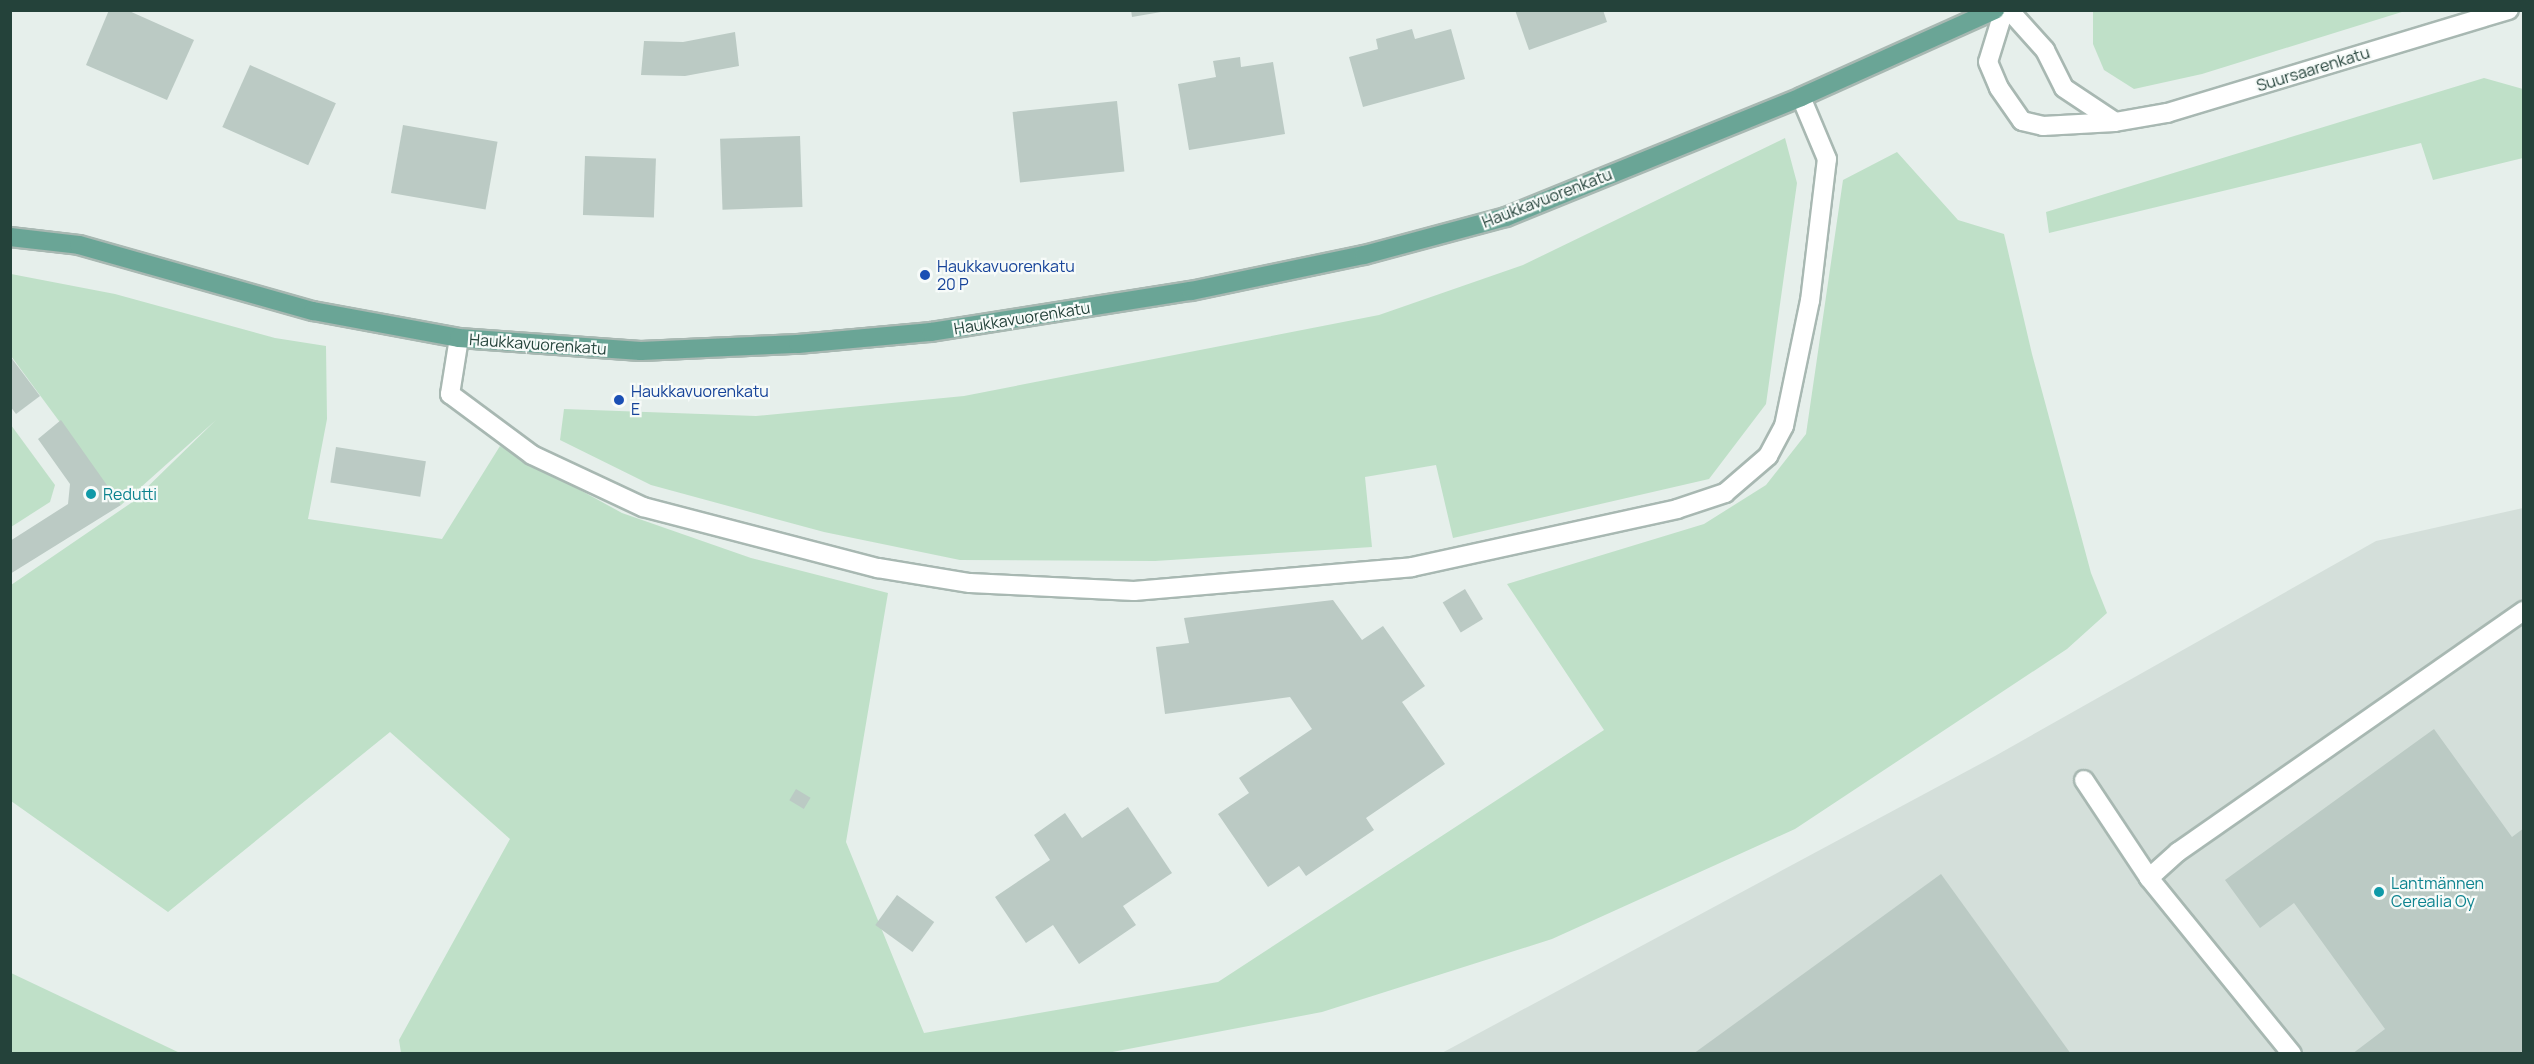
<!DOCTYPE html>
<meta charset="utf-8">
<style>
body{margin:0}
#map{position:relative;width:2534px;height:1064px;overflow:hidden;background:#e6efeb;font-family:Manrope,sans-serif}
div>[style]{position:absolute}
.built>*{inset:0;background:#d4dfda}
.green>*{inset:0;background:#bfe0c8}
.building>*{inset:0;background:#bbcac4;transform-origin:0 0}
.roads{filter:drop-shadow(2px 0 #a8b8b2) drop-shadow(-2px 0 #a8b8b2) drop-shadow(0 2px #a8b8b2) drop-shadow(0 -2px #a8b8b2)}
.minor>*{height:18px;margin:-9px;padding:0 9px;transform-origin:9px;border-radius:9px;background:#fff}
.major>*{height:18px;margin:-9px;padding:0 9px;transform-origin:9px;border-radius:9px;background:#6aa596}
.dots>*{width:16px;height:16px;translate:-50% -50%;box-sizing:border-box;border:3px solid #f7fbf9;border-radius:50%}
span{translate:-50% -50%;white-space:nowrap;text-align:center;line-height:1.15;-webkit-text-stroke:4.5px #f7fbf9;paint-order:stroke}
.street-label{font-size:16px;color:#24423a}
.transit-label{font-size:16px;color:#164399}
.left{translate:0 -50%;text-align:left}
.culture-label{font-size:16px;color:#0d838f}
.frame{position:absolute;inset:0;border:12px solid #24423a;pointer-events:none}
</style>
<div id="map">
<div class="built">
<i style="clip-path:polygon(2523px 508px,2523px 1053px,1440px 1054px,1995px 756px,2376px 541px)"></i>
</div>
<div class="green">
<i style="clip-path:polygon(2093px 11px,2093px 10px,2405px 11px,2202px 74px,2134px 89px,2104px 70px,2093px 44px)"></i>
<i style="clip-path:polygon(2484px 78px,2523px 89px,2523px 158px,2433px 180px,2421px 143px,2049px 233px,2046px 212px)"></i>
<i style="clip-path:polygon(1785px 138px,1797px 183px,1766px 404px,1709px 479px,1453px 538px,1436px 465px,1365px 477px,1372px 547px,1155px 561px,960px 560px,824px 532px,651px 485px,560px 440px,564px 409px,756px 416px,964px 396px,1379px 315px,1523px 265px)"></i>
<i style="clip-path:polygon(1897px 152px,1958px 220px,2004px 234px,2032px 354px,2091px 573px,2107px 613px,2067px 649px,1795px 829px,1552px 939px,1322px 1012px,1102px 1054px,401px 1053px,399px 1040px,510px 839px,390px 732px,168px 912px,11px 801px,11px 585px,131px 503px,216px 420px,121px 505px,11px 356px,11px 274px,115px 294px,275px 338px,326px 346px,327px 419px,308px 519px,442px 539px,500px 446px,622px 513px,751px 558px,888px 593px,846px 842px,924px 1033px,1218px 982px,1604px 730px,1507px 584px,1704px 524px,1766px 485px,1806px 434px,1843px 180px)"></i>
<i style="clip-path:polygon(11px 425px,55px 485px,50px 502px,11px 527px)"></i>
<i style="clip-path:polygon(11px 973px,180px 1053px,11px 1053px)"></i>
</div>
<div class="building">
<i style="clip-path:polygon(109px 10px,127px 10px,194px 40px,167px 100px,86px 65px)"></i>
<i style="clip-path:polygon(1131px 10px,1161px 10px,1161px 12px,1132px 17px)"></i>
<i style="clip-path:polygon(1515px 10px,1603px 10px,1607px 22px,1529px 50px)"></i>
<i style="clip-path:polygon(1412px 29px,1415px 39px,1451px 29px,1465px 79px,1363px 107px,1349px 57px,1378px 49px,1376px 39px)"></i>
<i style="clip-path:polygon(735px 32px,739px 66px,685px 76px,641px 75px,644px 41px,683px 42px)"></i>
<i style="clip-path:polygon(1240px 57px,1241px 67px,1273px 62px,1285px 134px,1189px 150px,1178px 84px,1216px 77px,1213px 61px)"></i>
<i style="left:250px;top:65px;width:94px;height:68px;rotate:24deg"></i>
<i style="left:1117px;top:101px;width:71px;height:105px;rotate:84deg"></i>
<i style="left:403px;top:125px;width:96px;height:69px;rotate:10deg"></i>
<i style="left:800px;top:136px;width:71px;height:80px;rotate:88deg"></i>
<i style="left:585px;top:156px;width:71px;height:59px;rotate:2deg"></i>
<i style="clip-path:polygon(10px 356px,40px 396px,16px 414px,10px 406px)"></i>
<i style="clip-path:polygon(61px 420px,121px 505px,10px 574px,10px 541px,68px 504px,70px 484px,38px 439px)"></i>
<i style="left:336px;top:447px;width:91px;height:36px;rotate:9deg"></i>
<i style="left:1465px;top:589px;width:35px;height:26px;rotate:59deg"></i>
<i style="clip-path:polygon(1333px 600px,1362px 640px,1383px 626px,1425px 686px,1402px 702px,1445px 764px,1366px 818px,1374px 830px,1306px 876px,1299px 866px,1268px 887px,1218px 814px,1249px 793px,1239px 778px,1312px 729px,1290px 697px,1165px 714px,1156px 647px,1189px 643px,1184px 618px)"></i>
<i style="clip-path:polygon(2434px 729px,2512px 837px,2524px 828px,2524px 1054px,2352px 1054px,2385px 1029px,2294px 903px,2260px 928px,2225px 880px)"></i>
<i style="left:796px;top:789px;width:17px;height:13px;rotate:31deg"></i>
<i style="clip-path:polygon(1128px 807px,1172px 873px,1123px 906px,1136px 925px,1079px 964px,1053px 925px,1026px 943px,995px 897px,1050px 860px,1034px 835px,1065px 813px,1082px 838px)"></i>
<i style="clip-path:polygon(1941px 874px,2071px 1054px,1693px 1054px)"></i>
<i style="left:897px;top:895px;width:46px;height:37px;rotate:36deg"></i>
</div>
<div class="roads">
<div class="minor">
<i style="left:2004px;top:10px;width:54px;rotate:107.1deg"></i>
<i style="left:1988px;top:62px;width:28px;rotate:67deg"></i>
<i style="left:1999px;top:88px;width:40px;rotate:55.1deg"></i>
<i style="left:2022px;top:121px;width:22px;rotate:13deg"></i>
<i style="left:2043px;top:126px;width:72px;rotate:-3.2deg"></i>
<i style="left:2115px;top:122px;width:53px;rotate:-9.8deg"></i>
<i style="left:2167px;top:113px;width:357px;rotate:-16.8deg"></i>
<i style="left:2009px;top:10px;width:54px;rotate:48deg"></i>
<i style="left:2045px;top:50px;width:42px;rotate:63.4deg"></i>
<i style="left:2064px;top:88px;width:61px;rotate:33.7deg"></i>
<i style="left:459px;top:338px;width:57px;rotate:99.1deg"></i>
<i style="left:450px;top:394px;width:102px;rotate:36.6deg"></i>
<i style="left:532px;top:455px;width:123px;rotate:25.1deg"></i>
<i style="left:643px;top:507px;width:243px;rotate:14.6deg"></i>
<i style="left:878px;top:568px;width:93px;rotate:9.3deg"></i>
<i style="left:970px;top:583px;width:164px;rotate:2.8deg"></i>
<i style="left:1134px;top:591px;width:279px;rotate:-4.9deg"></i>
<i style="left:1412px;top:567px;width:271px;rotate:-12.3deg"></i>
<i style="left:1677px;top:509px;width:51px;rotate:-18.4deg"></i>
<i style="left:1725px;top:493px;width:57px;rotate:-40.7deg"></i>
<i style="left:1768px;top:456px;width:34px;rotate:-62deg"></i>
<i style="left:1784px;top:426px;width:128px;rotate:-78.3deg"></i>
<i style="left:1810px;top:301px;width:143px;rotate:-83.2deg"></i>
<i style="left:1827px;top:159px;width:67px;rotate:-112.8deg"></i>
<i style="left:2084px;top:780px;width:118px;rotate:56.4deg"></i>
<i style="left:2292px;top:1054px;width:227px;rotate:-129.1deg"></i>
<i style="left:2149px;top:878px;width:39px;rotate:-42deg"></i>
<i style="left:2178px;top:852px;width:422px;rotate:-34.9deg"></i>
</div>
<div class="major">
<i style="left:10px;top:237px;width:69px;rotate:6.6deg"></i>
<i style="left:79px;top:245px;width:243px;rotate:15.8deg"></i>
<i style="left:313px;top:311px;width:148px;rotate:10.5deg"></i>
<i style="left:459px;top:338px;width:182px;rotate:4.1deg"></i>
<i style="left:641px;top:351px;width:157px;rotate:-2.6deg"></i>
<i style="left:798px;top:344px;width:134px;rotate:-5.2deg"></i>
<i style="left:931px;top:332px;width:263px;rotate:-9deg"></i>
<i style="left:1191px;top:291px;width:177px;rotate:-11.8deg"></i>
<i style="left:1364px;top:255px;width:147px;rotate:-15deg"></i>
<i style="left:1506px;top:217px;width:318px;rotate:-22.1deg"></i>
<i style="left:1801px;top:97px;width:213px;rotate:-24.2deg"></i>
</div>
</div>
<div class="dots">
<i style="left:925px;top:275px;background:#1a4fb4"></i>
<i style="left:619px;top:400px;background:#1a4fb4"></i>
<i style="left:91px;top:494px;background:#0f9aa8"></i>
<i style="left:2379px;top:892px;background:#0f9aa8"></i>
</div>
<div class="street-label">
<span style="left:2313px;top:69px;rotate:-17deg">Suursaarenkatu</span>
<span style="left:1547px;top:198px;rotate:-21deg">Haukkavuorenkatu</span>
<span style="left:1022px;top:318px;rotate:-9deg">Haukkavuorenkatu</span>
<span style="left:538px;top:344px;rotate:4deg">Haukkavuorenkatu</span>
</div>
<div class="transit-label">
<span class="left" style="left:937px;top:275px">Haukkavuorenkatu<br>20 P</span>
<span class="left" style="left:631px;top:400px">Haukkavuorenkatu<br>E</span>
</div>
<div class="culture-label">
<span class="left" style="left:103px;top:494px">Redutti</span>
<span class="left" style="left:2391px;top:892px">Lantmännen<br>Cerealia Oy</span>
</div>
<div class="frame"></div>
</div>
